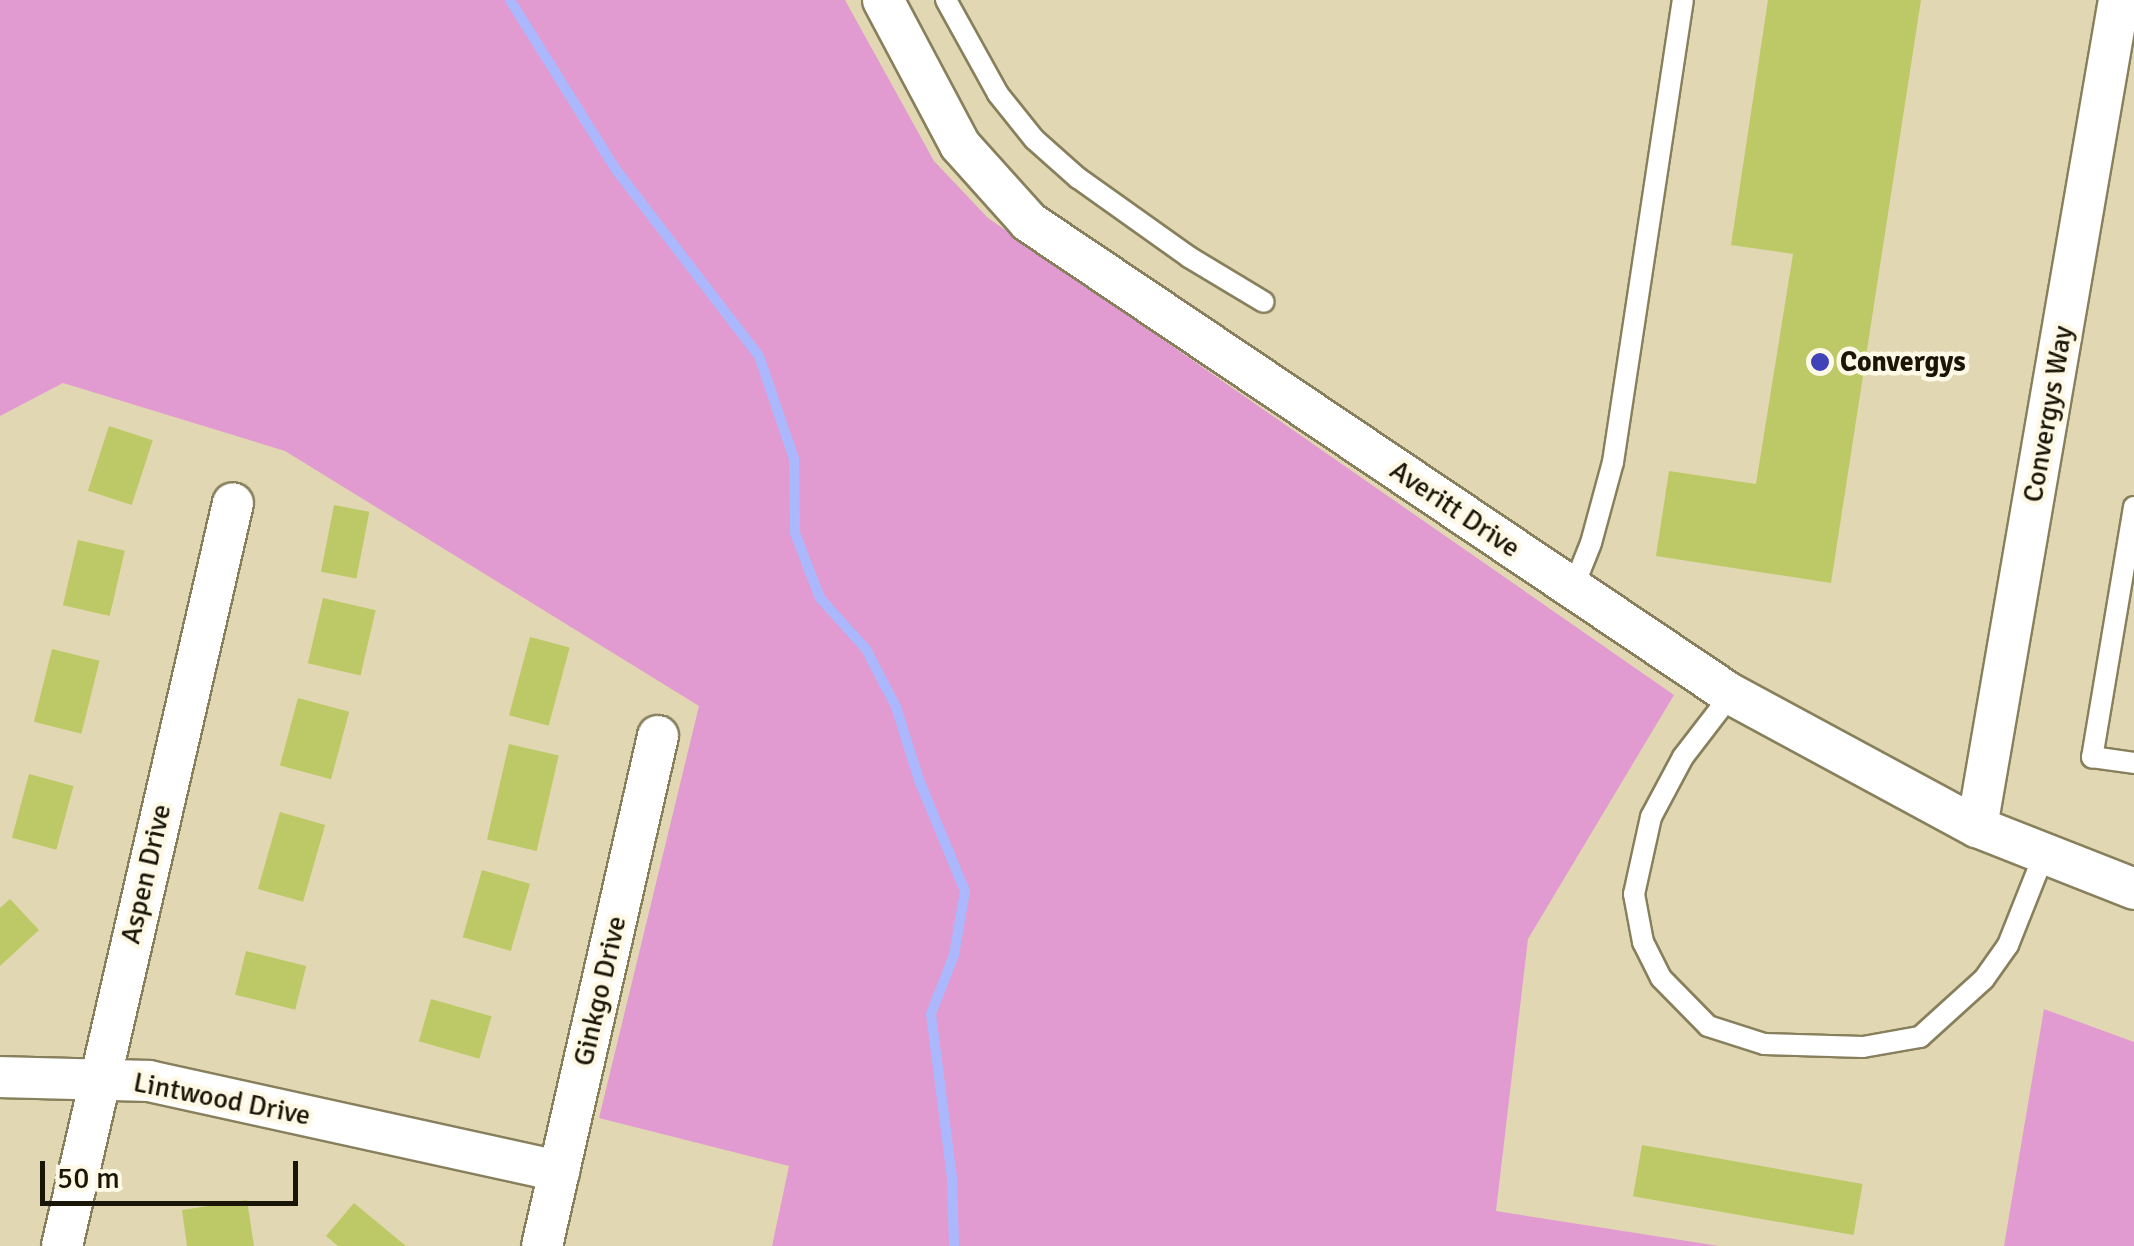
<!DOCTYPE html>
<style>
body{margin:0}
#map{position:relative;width:2134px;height:1246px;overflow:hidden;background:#e1d8b3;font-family:Signika,sans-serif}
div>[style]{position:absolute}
.green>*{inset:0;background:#e29bd1}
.stream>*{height:10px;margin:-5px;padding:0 5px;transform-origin:5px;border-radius:5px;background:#abb8fd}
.building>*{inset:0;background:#bcc966;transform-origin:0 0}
.roads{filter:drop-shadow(2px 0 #88805d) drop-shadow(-2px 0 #88805d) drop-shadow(0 2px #88805d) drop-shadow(0 -2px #88805d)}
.lane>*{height:20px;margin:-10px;padding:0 10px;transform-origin:10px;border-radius:10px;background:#fff}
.street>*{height:40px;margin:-20px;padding:0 20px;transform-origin:20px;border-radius:20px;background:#fff}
.dots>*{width:28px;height:28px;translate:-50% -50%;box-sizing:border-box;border:5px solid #fef9e6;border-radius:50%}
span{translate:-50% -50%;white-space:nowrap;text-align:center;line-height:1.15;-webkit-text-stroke:9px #fef9e6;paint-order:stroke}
.poi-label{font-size:28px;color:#191608;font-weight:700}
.left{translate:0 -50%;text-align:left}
.street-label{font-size:28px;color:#191608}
.scale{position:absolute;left:40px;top:1161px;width:258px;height:45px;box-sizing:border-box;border:5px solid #191608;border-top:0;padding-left:12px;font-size:30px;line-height:35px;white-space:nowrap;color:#191608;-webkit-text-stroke:8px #fef9e6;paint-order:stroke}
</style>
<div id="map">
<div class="green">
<i style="clip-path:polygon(0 0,845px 0,934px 161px,988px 218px,1674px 695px,1528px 939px,1496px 1211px,1719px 1246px,772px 1246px,789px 1166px,599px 1118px,699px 706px,285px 451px,63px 383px,0 416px)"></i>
<i style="clip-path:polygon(2044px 1009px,2134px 1042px,2134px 1246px,2004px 1246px)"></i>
</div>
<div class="stream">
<i style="left:510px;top:0;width:202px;rotate:58deg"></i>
<i style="left:617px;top:171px;width:233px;rotate:52.5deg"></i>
<i style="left:759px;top:356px;width:109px;rotate:71.2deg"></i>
<i style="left:794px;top:459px;width:74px;rotate:89.2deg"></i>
<i style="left:795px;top:533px;width:70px;rotate:69deg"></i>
<i style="left:820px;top:598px;width:69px;rotate:48deg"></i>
<i style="left:866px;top:649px;width:65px;rotate:62.7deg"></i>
<i style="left:896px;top:707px;width:77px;rotate:72.5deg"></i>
<i style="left:919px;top:780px;width:120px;rotate:67.5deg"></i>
<i style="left:965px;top:891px;width:65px;rotate:99.8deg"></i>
<i style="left:954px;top:955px;width:63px;rotate:111.3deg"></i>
<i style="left:931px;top:1014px;width:165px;rotate:82.7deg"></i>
<i style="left:952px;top:1178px;width:68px;rotate:88.3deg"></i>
</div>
<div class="building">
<i style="clip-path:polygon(1768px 0,1921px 0,1831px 583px,1656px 556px,1669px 471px,1756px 484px,1793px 254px,1731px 245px)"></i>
<i style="left:109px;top:426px;width:46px;height:68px;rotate:18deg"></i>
<i style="left:334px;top:505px;width:36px;height:68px;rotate:11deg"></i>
<i style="left:78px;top:540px;width:48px;height:67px;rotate:13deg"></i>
<i style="left:323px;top:598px;width:54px;height:67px;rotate:13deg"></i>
<i style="left:530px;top:637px;width:41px;height:81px;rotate:15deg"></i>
<i style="left:52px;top:649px;width:49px;height:75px;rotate:14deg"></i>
<i style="left:298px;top:698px;width:53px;height:70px;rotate:15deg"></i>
<i style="left:509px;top:744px;width:51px;height:98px;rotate:13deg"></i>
<i style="left:29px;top:774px;width:46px;height:66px;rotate:15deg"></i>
<i style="left:280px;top:812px;width:47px;height:80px;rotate:16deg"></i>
<i style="left:482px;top:870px;width:50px;height:70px;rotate:16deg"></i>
<i style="clip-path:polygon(10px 899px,39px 930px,0 966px,0 908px)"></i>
<i style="left:246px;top:951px;width:62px;height:45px;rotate:14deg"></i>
<i style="left:431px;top:999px;width:63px;height:44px;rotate:16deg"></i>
<i style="left:1642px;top:1145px;width:224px;height:52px;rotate:10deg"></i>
<i style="clip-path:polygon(247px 1200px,254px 1246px,187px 1246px,182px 1210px)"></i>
<i style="clip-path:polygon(354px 1203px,406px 1246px,338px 1246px,326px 1236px)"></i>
</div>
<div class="roads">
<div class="lane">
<i style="left:946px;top:0;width:107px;rotate:61deg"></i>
<i style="left:998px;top:94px;width:58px;rotate:51.3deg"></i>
<i style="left:1034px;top:139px;width:59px;rotate:41.6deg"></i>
<i style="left:1078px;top:178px;width:136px;rotate:35.4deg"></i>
<i style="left:1189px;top:257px;width:87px;rotate:31deg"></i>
<i style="left:2134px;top:507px;width:254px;rotate:99.5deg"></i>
<i style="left:2092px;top:757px;width:42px;rotate:8.1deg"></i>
<i style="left:1573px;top:588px;width:48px;rotate:-68.2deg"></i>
<i style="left:1591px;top:543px;width:84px;rotate:-74.8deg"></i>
<i style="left:1613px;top:462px;width:467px;rotate:-81.4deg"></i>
<i style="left:1727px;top:692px;width:14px;rotate:107deg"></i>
<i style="left:1723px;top:705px;width:66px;rotate:127.6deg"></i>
<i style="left:1683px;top:757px;width:68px;rotate:118.1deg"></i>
<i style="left:1651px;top:817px;width:79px;rotate:102.4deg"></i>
<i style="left:1634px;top:894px;width:49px;rotate:79.4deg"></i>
<i style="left:1643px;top:942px;width:40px;rotate:63.4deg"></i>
<i style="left:1661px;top:978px;width:67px;rotate:45.6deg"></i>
<i style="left:1708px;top:1026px;width:59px;rotate:17.8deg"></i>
<i style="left:1764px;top:1044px;width:99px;rotate:1.7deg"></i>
<i style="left:1863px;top:1047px;width:58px;rotate:-10deg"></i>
<i style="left:1920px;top:1037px;width:86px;rotate:-42.2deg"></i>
<i style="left:1984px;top:979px;width:42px;rotate:-54.8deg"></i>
<i style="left:2008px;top:945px;width:95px;rotate:-68.3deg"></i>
</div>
<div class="street">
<i style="left:883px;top:0;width:164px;rotate:62deg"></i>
<i style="left:960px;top:145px;width:103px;rotate:48.1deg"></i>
<i style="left:1029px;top:222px;width:841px;rotate:33.95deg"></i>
<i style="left:1727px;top:692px;width:284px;rotate:28.4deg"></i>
<i style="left:1977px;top:827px;width:169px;rotate:21.5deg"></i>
<i style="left:1977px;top:827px;width:839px;rotate:-80.26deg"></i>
<i style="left:0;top:1077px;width:149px;rotate:1.5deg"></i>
<i style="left:149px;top:1081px;width:420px;rotate:12.4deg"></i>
<i style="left:62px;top:1246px;width:762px;rotate:-77.04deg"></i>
<i style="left:542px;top:1246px;width:523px;rotate:-77.19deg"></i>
</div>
</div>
<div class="dots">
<i style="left:1820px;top:362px;background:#4143b8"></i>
</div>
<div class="poi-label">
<span class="left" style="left:1840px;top:362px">Convergys</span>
</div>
<div class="street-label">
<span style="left:2048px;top:414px;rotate:-80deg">Convergys Way</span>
<span style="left:1455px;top:509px;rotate:34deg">Averitt Drive</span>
<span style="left:146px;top:874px;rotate:-77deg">Aspen Drive</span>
<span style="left:600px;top:991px;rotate:-77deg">Ginkgo Drive</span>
<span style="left:222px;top:1099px;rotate:11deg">Lintwood Drive</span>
</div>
<div class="scale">50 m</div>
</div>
